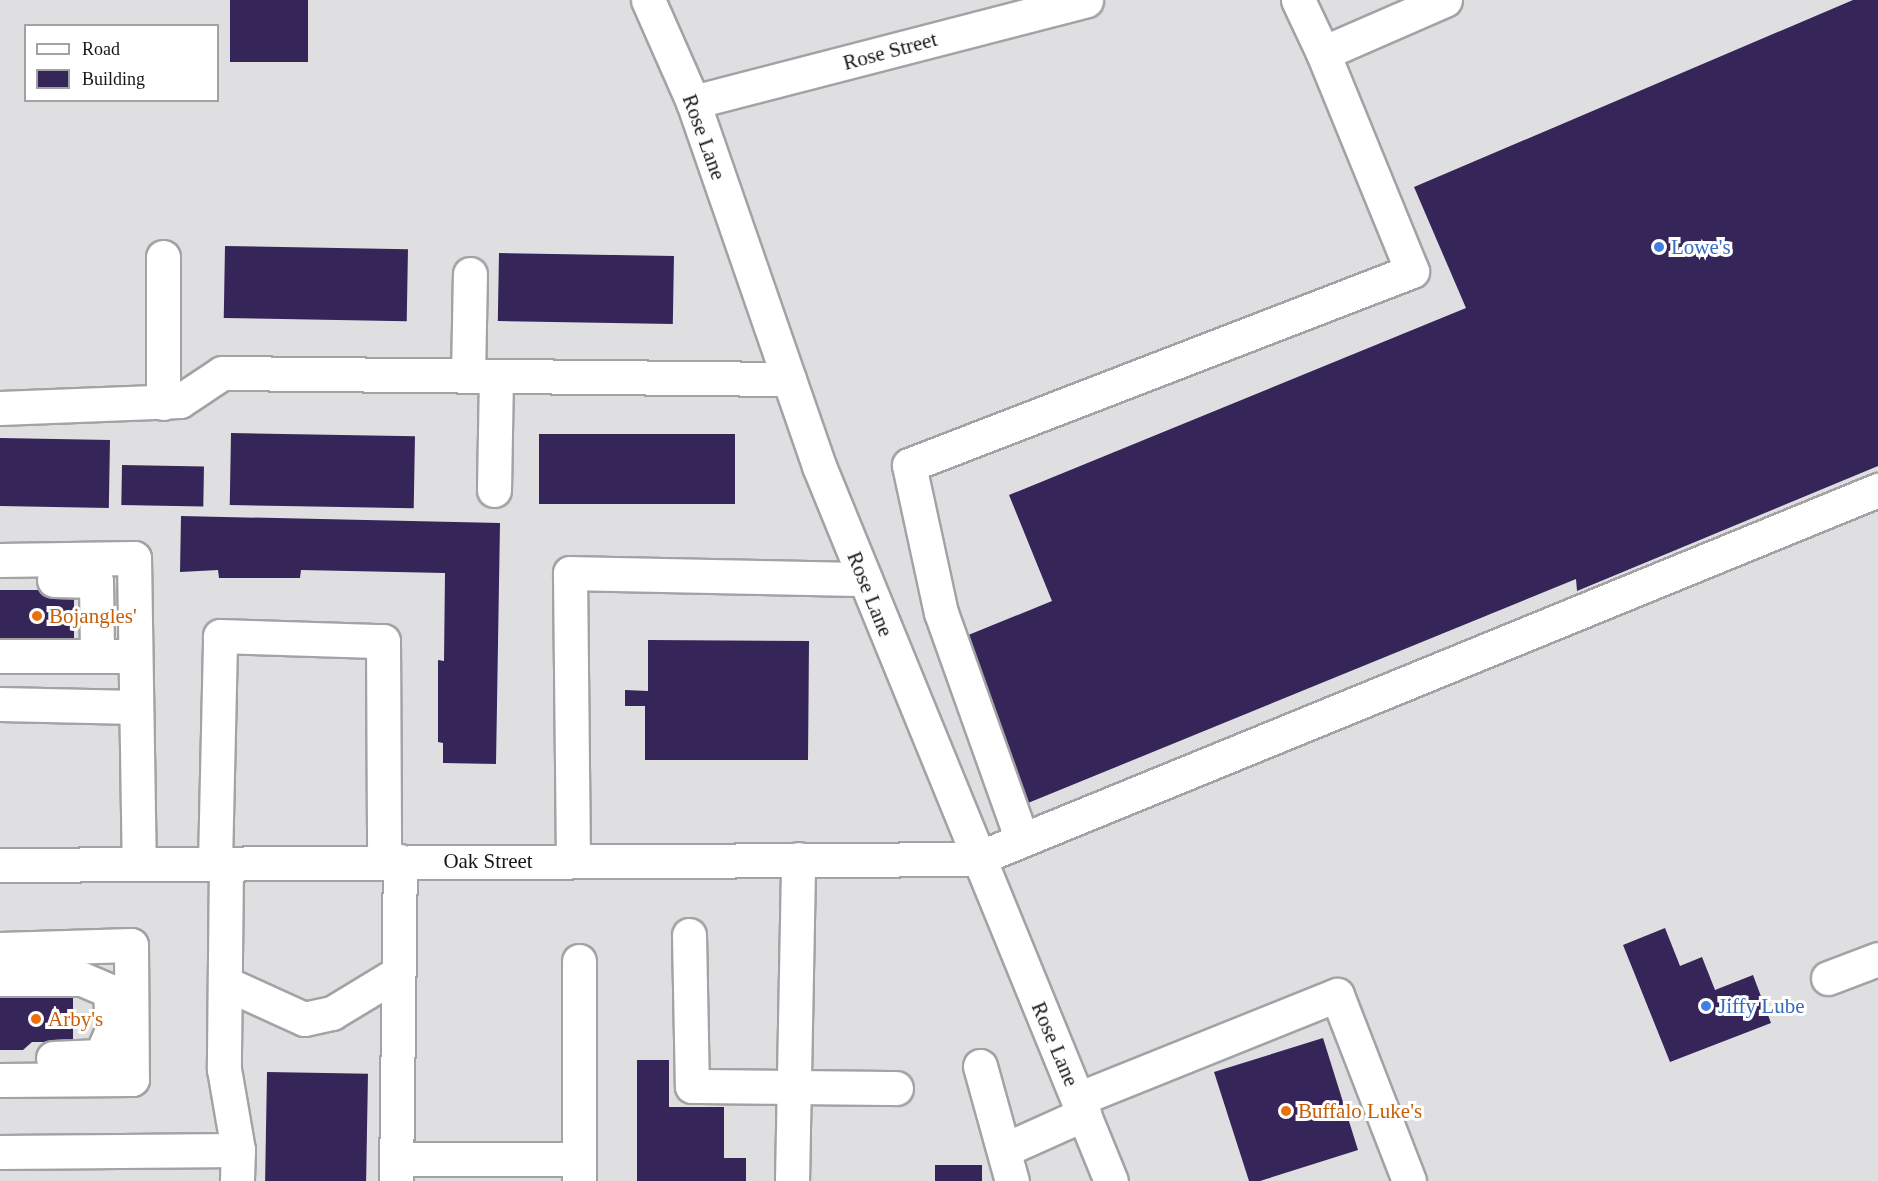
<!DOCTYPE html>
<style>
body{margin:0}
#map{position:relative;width:1878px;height:1181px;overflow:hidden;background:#dfdfe1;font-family:Georgia,serif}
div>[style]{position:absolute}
.building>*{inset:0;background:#352558;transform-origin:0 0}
.roads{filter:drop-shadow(2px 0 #a3a3a5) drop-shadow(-2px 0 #a3a3a5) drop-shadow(0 2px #a3a3a5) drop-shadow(0 -2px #a3a3a5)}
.minor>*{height:33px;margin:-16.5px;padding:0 16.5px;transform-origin:16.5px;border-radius:16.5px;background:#fff}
.dots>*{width:16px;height:16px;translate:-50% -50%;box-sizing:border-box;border:3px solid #fff;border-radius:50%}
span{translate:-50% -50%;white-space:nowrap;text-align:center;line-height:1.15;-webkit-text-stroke:6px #fff;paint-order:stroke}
.street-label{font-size:21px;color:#161617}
.shop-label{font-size:21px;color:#366cbe}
.left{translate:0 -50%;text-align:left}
.food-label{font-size:21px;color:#c56008}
.legend{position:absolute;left:24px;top:24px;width:195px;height:78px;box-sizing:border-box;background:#fff;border:2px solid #a2a2a2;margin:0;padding:8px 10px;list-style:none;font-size:18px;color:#161617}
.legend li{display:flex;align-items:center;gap:12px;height:30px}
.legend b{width:30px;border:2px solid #a2a2a2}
</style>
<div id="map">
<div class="building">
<i style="left:230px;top:0;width:78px;height:62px"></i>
<i style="clip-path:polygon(1853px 0,1878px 0,1878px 466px,1577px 591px,1576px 579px,1028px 803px,961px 638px,1052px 601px,1009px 495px,1466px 308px,1414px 187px)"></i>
<i style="left:225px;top:246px;width:183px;height:72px;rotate:1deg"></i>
<i style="left:499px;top:253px;width:175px;height:68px;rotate:1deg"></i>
<i style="left:231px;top:433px;width:184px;height:72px;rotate:1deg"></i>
<i style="left:539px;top:434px;width:196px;height:70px"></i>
<i style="left:0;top:438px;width:110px;height:68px;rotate:1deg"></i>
<i style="left:122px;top:465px;width:82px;height:40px;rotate:1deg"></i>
<i style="clip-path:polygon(181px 516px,500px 523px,496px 764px,443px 763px,443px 743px,438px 742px,438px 660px,444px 661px,445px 573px,301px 570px,300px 578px,219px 578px,218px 570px,180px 572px)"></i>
<i style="left:0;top:590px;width:74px;height:51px"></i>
<i style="clip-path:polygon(648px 640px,809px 641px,808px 760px,645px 760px,645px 706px,625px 706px,625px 690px,648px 691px)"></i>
<i style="clip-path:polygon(1665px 928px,1680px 966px,1702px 957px,1715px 990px,1753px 975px,1771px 1023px,1670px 1062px,1623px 945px)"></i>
<i style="clip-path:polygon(0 982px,18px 996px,73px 995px,73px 1042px,32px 1042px,23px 1050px,0 1050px)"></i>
<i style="clip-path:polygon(1323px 1038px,1358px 1150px,1260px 1181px,1249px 1181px,1214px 1072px)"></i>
<i style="clip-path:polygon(637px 1060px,669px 1060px,669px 1107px,724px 1107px,724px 1158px,746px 1158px,746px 1181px,637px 1181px)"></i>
<i style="left:267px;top:1072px;width:101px;height:109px;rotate:1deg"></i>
<i style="left:935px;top:1165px;width:47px;height:16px"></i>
</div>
<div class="roads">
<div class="minor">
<i style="left:648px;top:0;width:111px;rotate:66.2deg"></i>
<i style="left:693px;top:102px;width:385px;rotate:70.9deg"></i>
<i style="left:819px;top:466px;width:772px;rotate:67.79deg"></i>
<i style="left:1298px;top:0;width:59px;rotate:64.7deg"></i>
<i style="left:1323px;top:53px;width:133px;rotate:-23.5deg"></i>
<i style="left:693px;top:102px;width:406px;rotate:-14.5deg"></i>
<i style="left:468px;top:376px;width:102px;rotate:-88.9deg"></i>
<i style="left:163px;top:403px;width:146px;rotate:-90deg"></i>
<i style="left:0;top:408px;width:180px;rotate:-2.2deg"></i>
<i style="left:180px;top:401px;width:50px;rotate:-33.7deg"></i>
<i style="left:222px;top:373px;width:567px;rotate:0.61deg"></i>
<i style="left:494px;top:490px;width:114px;rotate:-89deg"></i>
<i style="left:0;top:560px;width:134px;rotate:-0.9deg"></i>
<i style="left:134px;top:558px;width:305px;rotate:89.1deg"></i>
<i style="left:54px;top:580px;width:42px;rotate:1.4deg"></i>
<i style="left:96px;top:581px;width:75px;rotate:89.2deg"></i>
<i style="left:0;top:656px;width:119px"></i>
<i style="left:0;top:704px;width:136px;rotate:1.3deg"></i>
<i style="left:1022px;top:840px;width:241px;rotate:-109.6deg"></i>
<i style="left:941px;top:613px;width:151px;rotate:-102.2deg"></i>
<i style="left:909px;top:465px;width:539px;rotate:-21.09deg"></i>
<i style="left:1412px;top:271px;width:235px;rotate:-112.2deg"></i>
<i style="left:573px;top:860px;width:287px;rotate:-90.6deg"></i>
<i style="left:570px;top:573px;width:295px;rotate:1.2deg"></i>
<i style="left:215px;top:863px;width:227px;rotate:-88.7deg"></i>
<i style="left:220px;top:636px;width:163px;rotate:1.8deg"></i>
<i style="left:383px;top:641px;width:220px;rotate:89.7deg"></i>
<i style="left:226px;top:863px;width:206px;rotate:90.6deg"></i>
<i style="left:224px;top:1069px;width:82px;rotate:80.2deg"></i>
<i style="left:0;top:865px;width:976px;rotate:-0.35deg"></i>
<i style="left:976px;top:859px;width:975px;rotate:-22.25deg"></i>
<i style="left:689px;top:935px;width:151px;rotate:88.9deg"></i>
<i style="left:692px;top:1086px;width:204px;rotate:0.6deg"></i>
<i style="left:0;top:949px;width:131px;rotate:-1.7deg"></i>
<i style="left:131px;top:945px;width:134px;rotate:89.6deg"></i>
<i style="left:132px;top:1079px;width:132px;rotate:179.6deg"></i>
<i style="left:579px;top:961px;width:220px;rotate:90deg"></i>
<i style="left:1828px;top:978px;width:53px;rotate:-20.8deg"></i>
<i style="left:0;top:979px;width:82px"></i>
<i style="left:82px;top:979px;width:30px;rotate:23deg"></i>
<i style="left:110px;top:991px;width:39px;rotate:87deg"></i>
<i style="left:112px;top:1030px;width:28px;rotate:113deg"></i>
<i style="left:101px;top:1056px;width:48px;rotate:177.6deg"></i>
<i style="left:225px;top:983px;width:87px;rotate:24.5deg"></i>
<i style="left:304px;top:1019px;width:29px;rotate:-12deg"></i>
<i style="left:332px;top:1013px;width:77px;rotate:-31.2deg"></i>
<i style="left:980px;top:1066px;width:119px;rotate:74.5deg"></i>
<i style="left:1078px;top:1099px;width:279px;rotate:-21.9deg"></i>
<i style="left:1337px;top:995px;width:199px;rotate:68.8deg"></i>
<i style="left:1004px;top:1150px;width:88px;rotate:-24.2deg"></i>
<i style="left:0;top:1152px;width:238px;rotate:-0.5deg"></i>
<i style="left:238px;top:1150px;width:31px;rotate:92deg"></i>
<i style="left:396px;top:1159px;width:183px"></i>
<i style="left:396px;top:1181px;width:320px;rotate:-89.3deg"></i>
<i style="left:792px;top:1181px;width:322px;rotate:-88.9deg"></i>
</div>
</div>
<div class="dots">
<i style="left:1659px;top:247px;background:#3f7fe0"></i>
<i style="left:37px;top:616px;background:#e8710a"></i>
<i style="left:1706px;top:1006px;background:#3f7fe0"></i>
<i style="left:36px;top:1019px;background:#e8710a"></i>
<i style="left:1286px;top:1111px;background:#e8710a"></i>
</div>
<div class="street-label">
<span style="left:890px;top:51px;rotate:-15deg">Rose Street</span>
<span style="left:704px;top:137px;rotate:70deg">Rose Lane</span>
<span style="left:870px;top:594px;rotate:68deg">Rose Lane</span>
<span style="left:488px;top:861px">Oak Street</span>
<span style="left:1055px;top:1044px;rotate:67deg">Rose Lane</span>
</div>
<div class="shop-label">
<span class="left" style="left:1671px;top:247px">Lowe's</span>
<span class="left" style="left:1718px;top:1006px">Jiffy Lube</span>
</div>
<div class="food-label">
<span class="left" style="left:49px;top:616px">Bojangles'</span>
<span class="left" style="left:48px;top:1019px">Arby's</span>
<span class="left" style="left:1298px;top:1111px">Buffalo Luke's</span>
</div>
<ul class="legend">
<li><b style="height:8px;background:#fff"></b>Road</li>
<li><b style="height:16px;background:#352558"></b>Building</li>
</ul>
</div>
